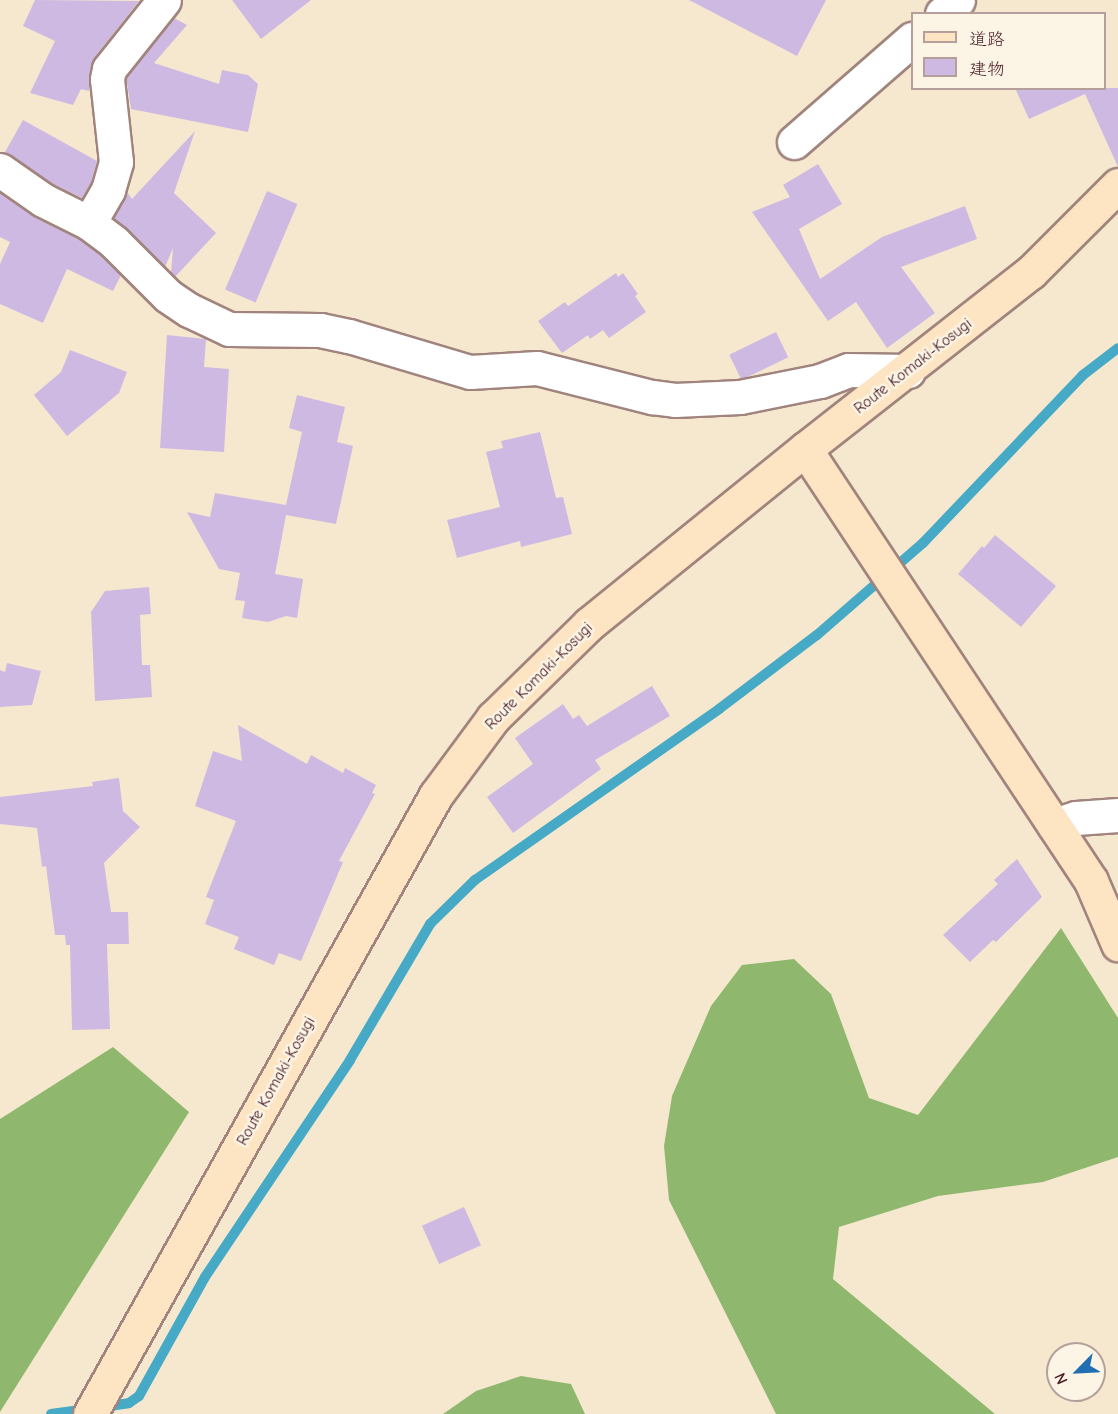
<!DOCTYPE html>
<meta charset="utf-8">
<style>
body{margin:0}
#map{position:relative;width:1118px;height:1414px;overflow:hidden;background:#f6e8cf;font-family:"Comic Neue","Klee One",sans-serif}
div>[style]{position:absolute}
.forest>*{inset:0;background:#8fb86e}
.stream>*{height:10px;margin:-5px;padding:0 5px;transform-origin:5px;border-radius:5px;background:#46aac6}
.building>*{inset:0;background:#ceb9e2;transform-origin:0 0}
.roads{filter:drop-shadow(2px 0 #a0847d) drop-shadow(-2px 0 #a0847d) drop-shadow(0 2px #a0847d) drop-shadow(0 -2px #a0847d)}
.street>*{height:33px;margin:-16.5px;padding:0 16.5px;transform-origin:16.5px;border-radius:16.5px;background:#fff}
.secondary>*{height:33px;margin:-16.5px;padding:0 16.5px;transform-origin:16.5px;border-radius:16.5px;background:#fde5c4}
span{translate:-50% -50%;white-space:nowrap;text-align:center;line-height:1.15;-webkit-text-stroke:5px #fcf5e5;paint-order:stroke}
.street-label{font-size:16px;color:#4a1f2b}
.legend{position:absolute;left:911px;top:12px;width:195px;height:78px;box-sizing:border-box;background:#fcf5e5;border:2px solid #b59f9b;margin:0;padding:8px 10px;list-style:none;font-size:18px;color:#4a1f2b}
.legend li{display:flex;align-items:center;gap:12px;height:30px}
.legend b{width:30px;border:2px solid #b59f9b}
.north{position:absolute;left:1046px;top:1342px;width:60px;height:60px;box-sizing:border-box;background:#fcf5e5;border:2px solid #b59f9b;border-radius:50%;rotate:246deg;font-size:16px;font-weight:700;line-height:24px;text-align:center;color:#4a1f2b}
.north::after{content:'';display:block;margin:auto;width:21px;height:27px;background:#1f6fb2;clip-path:polygon(50% 0,100% 100%,50% 72%,0 100%)}
</style>
<div id="map">
<div class="forest">
<i style="clip-path:polygon(1061px 928px,1118px 1018px,1118px 1157px,1043px 1182px,938px 1196px,839px 1227px,833px 1279px,995px 1414px,776px 1414px,669px 1200px,664px 1146px,672px 1096px,711px 1006px,742px 965px,794px 959px,831px 994px,869px 1098px,918px 1115px)"></i>
<i style="clip-path:polygon(113px 1047px,189px 1112px,0 1412px,0 1119px)"></i>
<i style="clip-path:polygon(521px 1376px,571px 1384px,585px 1414px,443px 1414px,476px 1391px)"></i>
</div>
<div class="stream">
<i style="left:102px;top:1407px;width:27px;rotate:-8deg"></i>
<i style="left:129px;top:1403px;width:12px;rotate:-35deg"></i>
<i style="left:139px;top:1396px;width:136px;rotate:-61deg"></i>
<i style="left:205px;top:1277px;width:261px;rotate:-56.2deg"></i>
<i style="left:350px;top:1060px;width:158px;rotate:-59.5deg"></i>
<i style="left:430px;top:924px;width:63px;rotate:-44.4deg"></i>
<i style="left:475px;top:880px;width:298px;rotate:-35deg"></i>
<i style="left:719px;top:709px;width:123px;rotate:-37.1deg"></i>
<i style="left:817px;top:635px;width:140px;rotate:-41deg"></i>
<i style="left:923px;top:543px;width:232px;rotate:-46.4deg"></i>
<i style="left:1083px;top:375px;width:44px;rotate:-37.6deg"></i>
<i style="left:51px;top:1414px;width:35px;rotate:-8deg"></i>
</div>
<div class="building">
<i style="clip-path:polygon(35px 0,139px 1px,94px 58px,89px 75px,89px 91px,81px 89px,73px 105px,30px 93px,55px 41px,23px 26px)"></i>
<i style="clip-path:polygon(232px 0,311px 0,261px 39px)"></i>
<i style="clip-path:polygon(689px 0,826px 0,797px 56px)"></i>
<i style="clip-path:polygon(174px 18px,187px 25px,154px 63px,219px 84px,222px 70px,248px 75px,258px 84px,248px 132px,131px 109px,126px 77px)"></i>
<i style="clip-path:polygon(1015px 88px,1118px 88px,1118px 167px,1085px 94px,1029px 119px)"></i>
<i style="clip-path:polygon(23px 120px,97px 161px,91px 183px,82px 198px,53px 184px,5px 152px)"></i>
<i style="clip-path:polygon(195px 131px,174px 193px,216px 233px,175px 277px,171px 273px,173px 248px,165px 267px,113px 218px,127px 192px,132px 199px)"></i>
<i style="clip-path:polygon(818px 164px,842px 204px,799px 229px,820px 279px,882px 237px,965px 206px,977px 239px,901px 267px,935px 313px,887px 348px,856px 302px,828px 321px,752px 212px,790px 197px,783px 185px)"></i>
<i style="left:267px;top:191px;width:33px;height:107px;rotate:23deg"></i>
<i style="clip-path:polygon(0 193px,34px 217px,79px 239px,102px 256px,121px 275px,113px 291px,67px 269px,43px 323px,0 304px,0 264px,10px 242px,0 237px)"></i>
<i style="clip-path:polygon(616px 273px,618px 277px,623px 273px,638px 294px,635px 296px,646px 312px,609px 338px,603px 330px,590px 339px,588px 335px,562px 353px,538px 321px,565px 302px,568px 306px)"></i>
<i style="left:776px;top:332px;width:28px;height:52px;rotate:64deg"></i>
<i style="clip-path:polygon(167px 335px,206px 339px,204px 367px,229px 369px,224px 452px,160px 448px)"></i>
<i style="clip-path:polygon(70px 350px,127px 372px,119px 393px,67px 436px,34px 395px,61px 372px)"></i>
<i style="clip-path:polygon(297px 395px,345px 407px,337px 442px,353px 446px,336px 524px,286px 515px,275px 574px,303px 579px,297px 618px,286px 616px,268px 622px,242px 618px,245px 601px,235px 600px,240px 573px,219px 569px,187px 512px,210px 517px,215px 493px,286px 505px,302px 432px,289px 428px)"></i>
<i style="clip-path:polygon(540px 432px,556px 498px,563px 497px,572px 534px,521px 547px,520px 541px,457px 558px,447px 520px,500px 507px,486px 452px,503px 448px,501px 441px)"></i>
<i style="clip-path:polygon(995px 535px,1056px 586px,1021px 627px,958px 574px,982px 546px,984px 548px)"></i>
<i style="clip-path:polygon(149px 587px,151px 614px,140px 615px,142px 665px,150px 665px,152px 697px,95px 701px,91px 612px,105px 591px)"></i>
<i style="clip-path:polygon(7px 663px,41px 671px,32px 705px,0 707px,0 670px,5px 672px)"></i>
<i style="clip-path:polygon(652px 686px,670px 716px,595px 760px,601px 769px,513px 833px,487px 797px,533px 764px,515px 738px,563px 704px,573px 719px,579px 715px,587px 726px)"></i>
<i style="clip-path:polygon(238px 725px,307px 764px,311px 755px,343px 773px,345px 768px,376px 785px,372px 793px,375px 794px,339px 861px,343px 862px,301px 961px,279px 953px,274px 965px,234px 949px,239px 937px,205px 924px,214px 900px,206px 897px,236px 821px,195px 806px,213px 751px,242px 761px)"></i>
<i style="clip-path:polygon(119px 778px,123px 811px,140px 827px,104px 863px,111px 912px,128px 912px,129px 944px,107px 944px,110px 1029px,72px 1030px,70px 945px,66px 945px,65px 935px,55px 935px,46px 866px,42px 867px,37px 828px,0 824px,0 797px,93px 786px,92px 782px)"></i>
<i style="clip-path:polygon(1017px 859px,1042px 897px,996px 942px,993px 940px,970px 962px,943px 935px,998px 884px,994px 880px)"></i>
<i style="left:464px;top:1207px;width:42px;height:46px;rotate:66deg"></i>
</div>
<div class="roads">
<div class="street">
<i style="left:942px;top:14px;width:21px;rotate:-41deg"></i>
<i style="left:794px;top:142px;width:157px;rotate:-41.1deg"></i>
<i style="left:0;top:170px;width:52px;rotate:34.9deg"></i>
<i style="left:43px;top:200px;width:51px;rotate:26.6deg"></i>
<i style="left:89px;top:223px;width:31px;rotate:37deg"></i>
<i style="left:114px;top:242px;width:76px;rotate:45deg"></i>
<i style="left:168px;top:296px;width:25px;rotate:34deg"></i>
<i style="left:189px;top:310px;width:44px;rotate:25.4deg"></i>
<i style="left:229px;top:329px;width:91px;rotate:0.6deg"></i>
<i style="left:320px;top:330px;width:30px;rotate:12deg"></i>
<i style="left:349px;top:336px;width:126px;rotate:16.6deg"></i>
<i style="left:470px;top:372px;width:67px;rotate:-3.4deg"></i>
<i style="left:537px;top:368px;width:119px;rotate:14.2deg"></i>
<i style="left:652px;top:397px;width:23px;rotate:7deg"></i>
<i style="left:675px;top:400px;width:65px;rotate:-2.6deg"></i>
<i style="left:740px;top:397px;width:82px;rotate:-11.3deg"></i>
<i style="left:820px;top:381px;width:30px;rotate:-21deg"></i>
<i style="left:848px;top:370px;width:60px;rotate:1deg"></i>
<i style="left:89px;top:223px;width:38px;rotate:-60deg"></i>
<i style="left:108px;top:190px;width:29px;rotate:-74deg"></i>
<i style="left:116px;top:162px;width:83px;rotate:-96.2deg"></i>
<i style="left:107px;top:79px;width:10px;rotate:-79deg"></i>
<i style="left:109px;top:69px;width:88px;rotate:-51.4deg"></i>
<i style="left:1054px;top:825px;width:23px;rotate:-18deg"></i>
<i style="left:1076px;top:818px;width:42px;rotate:-4.1deg"></i>
</div>
<div class="secondary">
<i style="left:805px;top:449px;width:518px;rotate:56.49deg"></i>
<i style="left:1091px;top:881px;width:69px;rotate:66.8deg"></i>
<i style="left:90px;top:1414px;width:709px;rotate:-60.8deg"></i>
<i style="left:436px;top:795px;width:96px;rotate:-53.5deg"></i>
<i style="left:493px;top:718px;width:134px;rotate:-44.4deg"></i>
<i style="left:589px;top:624px;width:278px;rotate:-39deg"></i>
<i style="left:805px;top:449px;width:287px;rotate:-38.1deg"></i>
<i style="left:1031px;top:272px;width:123px;rotate:-45deg"></i>
</div>
</div>
<div class="street-label">
<span style="left:913px;top:366px;rotate:-38deg">Route Komaki-Kosugi</span>
<span style="left:539px;top:676px;rotate:-45deg">Route Komaki-Kosugi</span>
<span style="left:276px;top:1081px;rotate:-61deg">Route Komaki-Kosugi</span>
</div>
<ul class="legend">
<li><b style="height:8px;background:#fde5c4"></b>道路</li>
<li><b style="height:16px;background:#ceb9e2"></b>建物</li>
</ul>
<div class="north">N</div>
</div>
